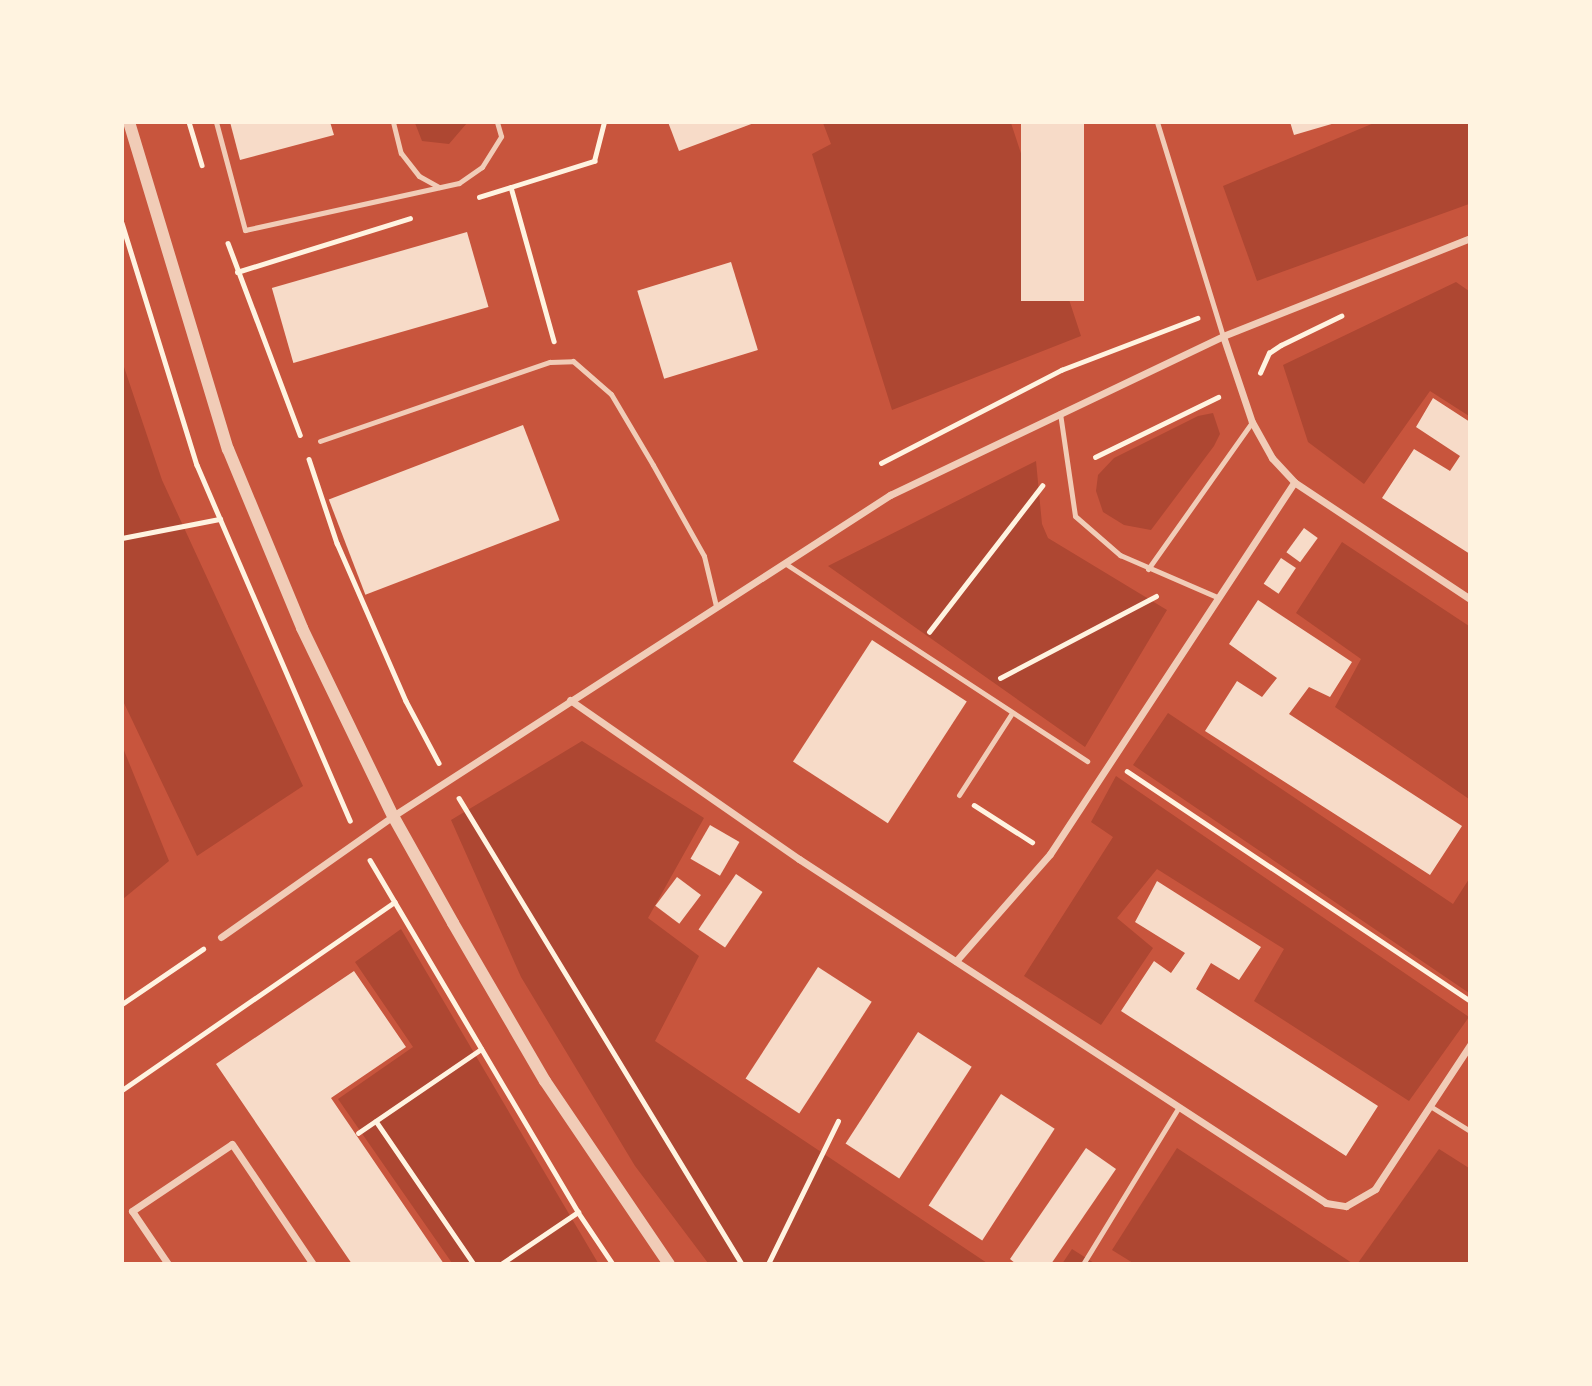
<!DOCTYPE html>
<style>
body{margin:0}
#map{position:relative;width:1592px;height:1386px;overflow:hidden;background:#c8553d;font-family:Cabin,sans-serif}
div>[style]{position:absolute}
.green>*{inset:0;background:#ae4732}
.building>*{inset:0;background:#f7dbc8;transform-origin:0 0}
.path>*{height:4.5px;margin:-2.25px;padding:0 2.25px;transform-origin:2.25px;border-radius:2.25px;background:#fff3e0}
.service>*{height:5px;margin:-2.5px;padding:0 2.5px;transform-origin:2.5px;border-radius:2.5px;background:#f1ccb7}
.minor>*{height:7px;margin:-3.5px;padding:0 3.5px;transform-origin:3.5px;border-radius:3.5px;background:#f1ccb7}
.tertiary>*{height:12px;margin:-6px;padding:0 6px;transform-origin:6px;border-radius:6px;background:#f1ccb7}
span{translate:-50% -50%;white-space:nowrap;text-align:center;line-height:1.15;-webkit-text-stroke:5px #fff3e0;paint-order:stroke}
.frame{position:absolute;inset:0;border:124px solid #fff3e0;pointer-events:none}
</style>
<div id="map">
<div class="green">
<i style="clip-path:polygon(415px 123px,415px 122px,467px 123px,449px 144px,422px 141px)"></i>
<i style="clip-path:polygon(823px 123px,1011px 123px,1081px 336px,892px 410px,812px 154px,831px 144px)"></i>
<i style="clip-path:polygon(1374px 123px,1469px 123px,1469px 204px,1257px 281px,1223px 186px)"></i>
<i style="clip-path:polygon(1456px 282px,1469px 291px,1469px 416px,1430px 391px,1364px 484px,1308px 442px,1283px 365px)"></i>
<i style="clip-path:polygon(122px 361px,162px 480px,303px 786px,197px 856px,123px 701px)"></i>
<i style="clip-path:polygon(1213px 413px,1220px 434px,1214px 446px,1151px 530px,1124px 525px,1103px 512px,1096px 491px,1098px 475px,1114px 458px,1198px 416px)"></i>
<i style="clip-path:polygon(1036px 461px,1042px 524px,1048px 538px,1167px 610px,1085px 747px,828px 566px)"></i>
<i style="clip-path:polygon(1342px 542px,1469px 626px,1469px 799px,1335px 707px,1361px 659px,1296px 613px)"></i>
<i style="clip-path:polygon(1168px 713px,1453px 904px,1469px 879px,1469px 993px,1133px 765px)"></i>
<i style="clip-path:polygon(582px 741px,704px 818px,648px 918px,699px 956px,655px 1041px,987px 1263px,708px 1263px,635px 1166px,521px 977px,451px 820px)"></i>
<i style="clip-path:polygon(123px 748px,169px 861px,123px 899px,122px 899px)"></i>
<i style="clip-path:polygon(1116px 776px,1469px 1017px,1409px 1101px,1254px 1001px,1284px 949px,1157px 869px,1117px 918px,1153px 948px,1101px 1025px,1024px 976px,1113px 837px,1091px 822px)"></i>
<i style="clip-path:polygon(401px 929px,598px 1263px,452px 1263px,338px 1099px,413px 1047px,355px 962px)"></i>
<i style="clip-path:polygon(1177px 1148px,1352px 1263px,1133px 1263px,1112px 1250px)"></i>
<i style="clip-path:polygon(1439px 1149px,1469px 1168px,1469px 1263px,1358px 1263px)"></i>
<i style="clip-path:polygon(1072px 1249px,1094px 1263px,1062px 1264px)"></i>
</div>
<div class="building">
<i style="clip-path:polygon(230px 122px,330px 122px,334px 135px,240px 160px)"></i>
<i style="clip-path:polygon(668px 122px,754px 122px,754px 123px,679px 151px)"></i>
<i style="left:1021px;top:122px;width:63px;height:179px"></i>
<i style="clip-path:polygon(1290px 122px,1335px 122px,1335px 123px,1294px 135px)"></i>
<i style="left:467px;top:232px;width:78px;height:203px;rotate:74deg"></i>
<i style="left:731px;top:262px;width:92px;height:98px;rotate:73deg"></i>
<i style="clip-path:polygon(1433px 398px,1470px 422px,1470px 554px,1382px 498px,1414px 449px,1450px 471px,1460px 456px,1416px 427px)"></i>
<i style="left:523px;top:425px;width:102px;height:208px;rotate:69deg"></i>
<i style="left:1304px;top:528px;width:17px;height:30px;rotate:36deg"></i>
<i style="left:1281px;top:558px;width:18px;height:31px;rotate:34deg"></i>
<i style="clip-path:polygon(1258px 600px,1352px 662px,1330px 697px,1309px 687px,1289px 714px,1462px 826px,1430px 875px,1205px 731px,1237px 681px,1262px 697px,1277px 678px,1229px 644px)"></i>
<i style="left:872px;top:640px;width:113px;height:145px;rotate:33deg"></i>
<i style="left:710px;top:825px;width:34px;height:39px;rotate:30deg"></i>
<i style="left:736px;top:874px;width:32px;height:67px;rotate:34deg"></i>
<i style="left:677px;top:877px;width:30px;height:36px;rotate:37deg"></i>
<i style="clip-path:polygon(1157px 881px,1261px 947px,1239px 980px,1211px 963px,1196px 989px,1378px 1106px,1346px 1156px,1121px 1011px,1154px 961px,1171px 973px,1185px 953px,1135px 922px)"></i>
<i style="left:818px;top:967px;width:64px;height:133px;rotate:33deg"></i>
<i style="clip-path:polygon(354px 971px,406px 1047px,331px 1098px,444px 1264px,352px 1264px,216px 1064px)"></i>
<i style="left:918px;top:1032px;width:64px;height:133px;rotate:33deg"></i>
<i style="left:1001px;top:1094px;width:64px;height:133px;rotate:33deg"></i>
<i style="clip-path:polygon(1086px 1148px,1116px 1169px,1051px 1264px,1016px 1264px,1010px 1259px)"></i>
</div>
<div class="path">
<i style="left:189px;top:122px;width:45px;rotate:73.2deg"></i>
<i style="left:511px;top:187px;width:160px;rotate:74.4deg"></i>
<i style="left:479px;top:197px;width:121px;rotate:-17.4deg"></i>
<i style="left:594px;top:161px;width:40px;rotate:-75.6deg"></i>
<i style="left:122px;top:223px;width:253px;rotate:72.8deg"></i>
<i style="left:197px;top:465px;width:387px;rotate:66.7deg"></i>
<i style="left:228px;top:243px;width:205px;rotate:69.4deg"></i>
<i style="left:237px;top:272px;width:181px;rotate:-17.3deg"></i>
<i style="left:1260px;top:373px;width:22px;rotate:-66deg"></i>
<i style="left:1269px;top:353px;width:14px;rotate:-34deg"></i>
<i style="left:1281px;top:345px;width:67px;rotate:-25.8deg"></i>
<i style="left:1095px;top:457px;width:137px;rotate:-26deg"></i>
<i style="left:309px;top:459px;width:89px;rotate:71.6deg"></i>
<i style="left:337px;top:543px;width:172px;rotate:66.4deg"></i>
<i style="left:406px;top:701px;width:70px;rotate:62deg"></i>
<i style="left:881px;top:463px;width:203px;rotate:-27.3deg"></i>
<i style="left:1061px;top:370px;width:146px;rotate:-20.9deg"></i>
<i style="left:122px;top:538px;width:100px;rotate:-11deg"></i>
<i style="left:929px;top:632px;width:185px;rotate:-52.3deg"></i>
<i style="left:1000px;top:678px;width:176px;rotate:-27.7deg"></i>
<i style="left:1127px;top:771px;width:413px;rotate:33.8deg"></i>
<i style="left:459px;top:798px;width:545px;rotate:58.73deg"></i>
<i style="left:974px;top:805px;width:69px;rotate:32.5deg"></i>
<i style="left:370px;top:860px;width:409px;rotate:59.4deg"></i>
<i style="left:578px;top:1212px;width:63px;rotate:56.1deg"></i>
<i style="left:122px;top:1004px;width:98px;rotate:-34.2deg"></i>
<i style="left:122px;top:1090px;width:331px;rotate:-34.6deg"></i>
<i style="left:376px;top:1121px;width:173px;rotate:55.6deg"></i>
<i style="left:358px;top:1133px;width:149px;rotate:-34.3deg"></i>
<i style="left:501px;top:1264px;width:93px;rotate:-34deg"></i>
<i style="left:768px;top:1264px;width:159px;rotate:-63.9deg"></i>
</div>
<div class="service">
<i style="left:216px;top:122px;width:112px;rotate:75deg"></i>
<i style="left:245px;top:230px;width:219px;rotate:-12.4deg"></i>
<i style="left:459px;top:183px;width:28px;rotate:-35deg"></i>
<i style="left:482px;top:167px;width:36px;rotate:-58deg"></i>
<i style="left:501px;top:136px;width:15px;rotate:-106deg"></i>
<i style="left:393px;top:122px;width:32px;rotate:76deg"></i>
<i style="left:401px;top:153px;width:29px;rotate:52deg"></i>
<i style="left:419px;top:176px;width:23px;rotate:29deg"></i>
<i style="left:1157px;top:122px;width:224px;rotate:72.9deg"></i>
<i style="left:1060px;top:413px;width:104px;rotate:81.7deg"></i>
<i style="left:1075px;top:516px;width:60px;rotate:40.9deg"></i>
<i style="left:1120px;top:555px;width:106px;rotate:23.4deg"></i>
<i style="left:320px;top:441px;width:243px;rotate:-19deg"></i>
<i style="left:550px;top:362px;width:23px;rotate:-2deg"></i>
<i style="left:573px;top:361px;width:50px;rotate:41deg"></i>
<i style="left:611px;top:394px;width:82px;rotate:59.4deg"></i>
<i style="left:653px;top:465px;width:104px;rotate:60.7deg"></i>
<i style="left:704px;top:556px;width:51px;rotate:76.5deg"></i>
<i style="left:786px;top:564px;width:360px;rotate:33.2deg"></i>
<i style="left:1148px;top:569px;width:180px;rotate:-54.7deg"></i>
<i style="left:959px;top:795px;width:98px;rotate:-57.1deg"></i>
<i style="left:1430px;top:1106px;width:47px;rotate:32deg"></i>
<i style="left:1083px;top:1264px;width:184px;rotate:-58.6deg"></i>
</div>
<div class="minor">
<i style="left:1223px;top:336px;width:91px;rotate:71.4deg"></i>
<i style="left:1252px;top:422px;width:41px;rotate:60.9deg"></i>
<i style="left:1272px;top:458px;width:33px;rotate:47deg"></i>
<i style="left:1294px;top:482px;width:211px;rotate:33.6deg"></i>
<i style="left:570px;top:700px;width:279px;rotate:34.8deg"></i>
<i style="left:799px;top:859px;width:629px;rotate:33.13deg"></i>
<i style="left:1326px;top:1203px;width:20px;rotate:9deg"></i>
<i style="left:1346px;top:1206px;width:34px;rotate:-30deg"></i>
<i style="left:1375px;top:1189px;width:173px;rotate:-56.6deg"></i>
<i style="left:221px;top:937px;width:210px;rotate:-35.1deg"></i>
<i style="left:393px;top:816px;width:592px;rotate:-32.86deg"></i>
<i style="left:890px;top:495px;width:369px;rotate:-25.5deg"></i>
<i style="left:1223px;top:336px;width:266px;rotate:-21.6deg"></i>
<i style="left:956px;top:961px;width:142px;rotate:-48.7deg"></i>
<i style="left:1050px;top:854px;width:445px;rotate:-56.7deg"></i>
<i style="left:168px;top:1264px;width:64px;rotate:-124.2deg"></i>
<i style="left:132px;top:1211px;width:120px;rotate:-33.8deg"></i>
<i style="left:232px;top:1144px;width:145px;rotate:56deg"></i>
</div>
<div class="tertiary">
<i style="left:129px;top:122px;width:342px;rotate:73.2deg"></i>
<i style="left:228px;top:449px;width:194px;rotate:67.5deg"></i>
<i style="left:302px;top:628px;width:209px;rotate:64.2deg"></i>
<i style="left:393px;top:816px;width:123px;rotate:60.7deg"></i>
<i style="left:453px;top:923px;width:183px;rotate:59.8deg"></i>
<i style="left:545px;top:1081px;width:221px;rotate:55.9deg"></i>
</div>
<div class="frame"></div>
</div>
